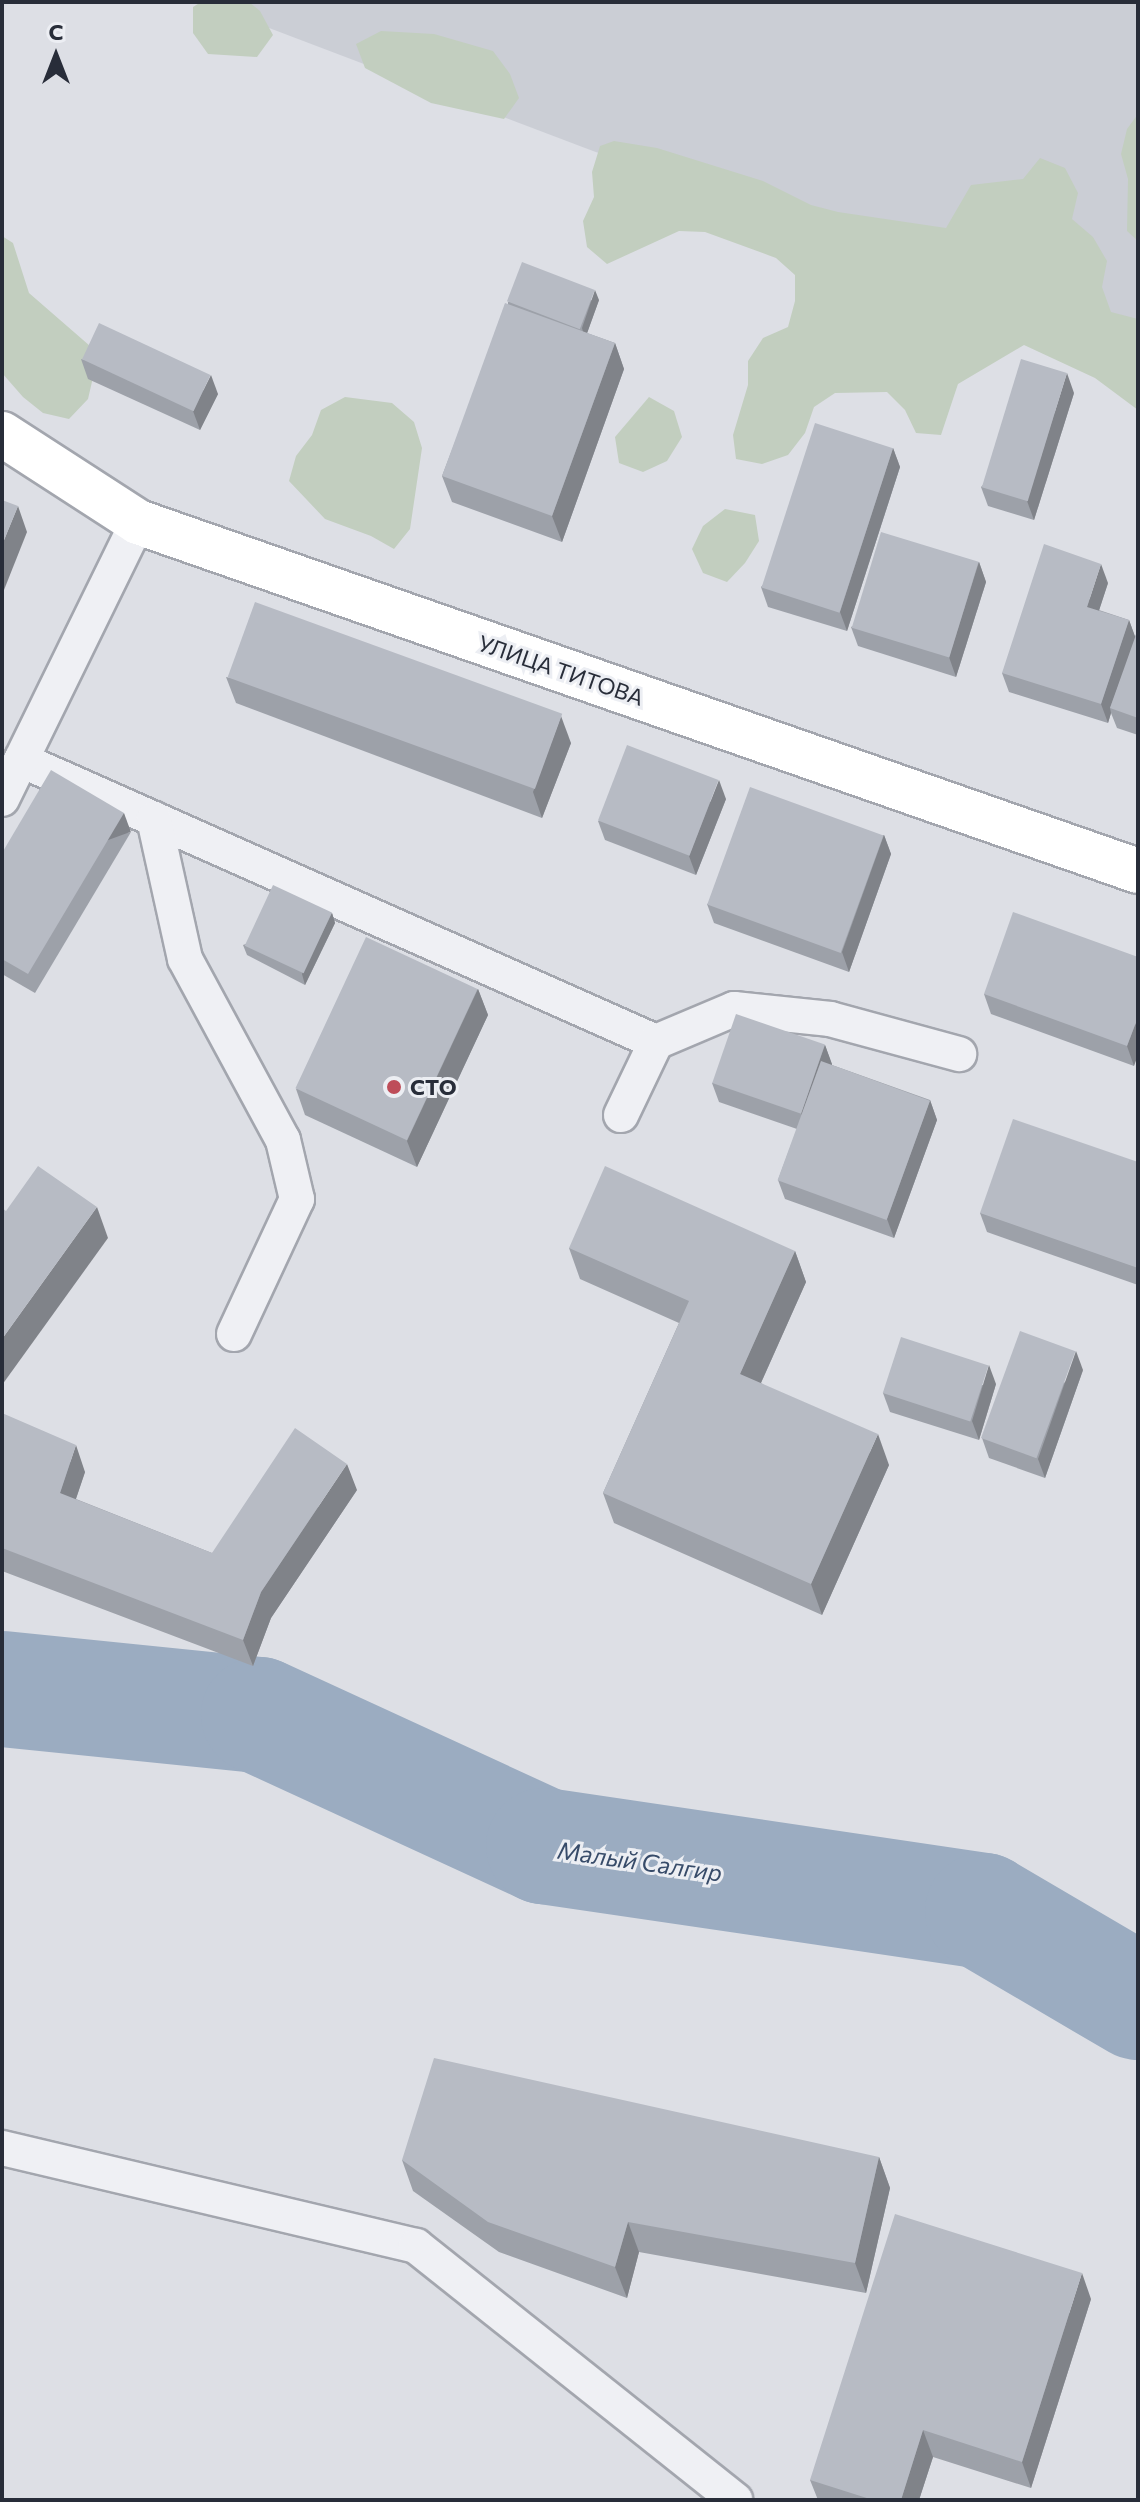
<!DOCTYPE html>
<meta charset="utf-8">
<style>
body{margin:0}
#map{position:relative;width:1140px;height:2502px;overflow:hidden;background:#dddfe5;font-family:Commissioner,sans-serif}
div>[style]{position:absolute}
.built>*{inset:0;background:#cbced5}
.green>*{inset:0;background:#c2cebf}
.river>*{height:116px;margin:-58px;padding:0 58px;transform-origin:58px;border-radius:58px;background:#9bacc1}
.roads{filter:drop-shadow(2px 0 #a3a6ae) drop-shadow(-2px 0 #a3a6ae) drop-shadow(0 2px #a3a6ae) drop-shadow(0 -2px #a3a6ae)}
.lane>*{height:34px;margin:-17px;padding:0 17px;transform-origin:17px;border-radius:17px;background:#eff0f4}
.secondary>*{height:44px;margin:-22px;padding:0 22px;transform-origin:22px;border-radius:22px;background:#fff}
.wall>*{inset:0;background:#9da1a9}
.shaded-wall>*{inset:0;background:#808389;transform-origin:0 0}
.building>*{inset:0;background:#b7bbc4;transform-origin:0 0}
.dots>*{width:22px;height:22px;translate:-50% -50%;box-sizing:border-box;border:4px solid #eceef3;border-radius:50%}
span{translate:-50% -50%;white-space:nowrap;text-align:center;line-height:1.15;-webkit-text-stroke:6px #eceef3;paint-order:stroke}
.street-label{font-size:22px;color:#282d39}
.poi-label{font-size:22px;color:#282d39;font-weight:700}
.left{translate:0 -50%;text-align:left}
.water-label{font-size:24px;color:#374b69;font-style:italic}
.frame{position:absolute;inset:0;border:4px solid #282d39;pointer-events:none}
.north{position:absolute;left:16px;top:16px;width:80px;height:80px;-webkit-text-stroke:6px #eceef3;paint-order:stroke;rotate:0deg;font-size:22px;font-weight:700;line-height:32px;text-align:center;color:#282d39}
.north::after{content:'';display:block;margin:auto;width:28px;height:36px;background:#282d39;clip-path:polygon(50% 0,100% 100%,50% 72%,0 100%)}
</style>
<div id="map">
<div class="built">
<i style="clip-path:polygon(201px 2px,1138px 2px,1138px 343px,593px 151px)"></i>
</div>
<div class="green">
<i style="clip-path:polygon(201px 2px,249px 2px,260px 11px,273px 35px,257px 57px,208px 54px,193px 33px,193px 7px)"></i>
<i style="clip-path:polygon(381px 31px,434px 34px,493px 51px,510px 74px,519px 98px,504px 119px,431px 103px,365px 68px,356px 44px)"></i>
<i style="clip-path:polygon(1138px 114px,1138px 241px,1127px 231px,1128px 179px,1121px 154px,1127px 129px)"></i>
<i style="clip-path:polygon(614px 141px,657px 148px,763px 181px,811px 205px,838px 212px,946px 228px,971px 185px,1023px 179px,1040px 158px,1065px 168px,1078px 193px,1072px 219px,1093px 237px,1107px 261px,1102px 287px,1111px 312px,1138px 319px,1138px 410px,1095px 378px,1024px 345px,958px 384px,941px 435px,916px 433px,905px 410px,887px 392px,835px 393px,814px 407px,805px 433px,788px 455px,762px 464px,736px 459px,733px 435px,748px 385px,748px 361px,763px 338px,788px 327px,795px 301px,795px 275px,776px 258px,705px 232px,679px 231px,607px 264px,587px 247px,583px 221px,594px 197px,592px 172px,600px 146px)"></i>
<i style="clip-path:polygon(2px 236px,13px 243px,29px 293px,90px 346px,94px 373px,88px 399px,69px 419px,43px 413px,23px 397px,2px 373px)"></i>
<i style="clip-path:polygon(345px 397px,392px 403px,414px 422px,422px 448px,410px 529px,394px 549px,371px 536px,325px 519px,289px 481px,296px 456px,312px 435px,321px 410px)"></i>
<i style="clip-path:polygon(649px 397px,674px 411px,682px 437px,667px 461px,643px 472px,619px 463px,615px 437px)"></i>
<i style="clip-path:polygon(725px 509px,755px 515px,759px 541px,745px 563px,727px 582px,703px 573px,692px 549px,703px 526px)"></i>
</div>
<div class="river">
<i style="left:2px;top:1689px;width:258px;rotate:5.8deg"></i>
<i style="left:259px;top:1715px;width:314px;rotate:24.7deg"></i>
<i style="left:544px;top:1846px;width:444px;rotate:8.4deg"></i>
<i style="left:983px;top:1911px;width:180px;rotate:30.4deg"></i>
</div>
<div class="roads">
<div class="lane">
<i style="left:21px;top:760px;width:695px;rotate:23.95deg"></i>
<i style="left:656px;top:1042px;width:81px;rotate:115.6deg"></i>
<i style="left:2px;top:799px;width:309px;rotate:-63.9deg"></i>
<i style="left:154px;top:819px;width:143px;rotate:77.5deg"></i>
<i style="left:185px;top:959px;width:206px;rotate:61.6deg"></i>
<i style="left:283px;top:1140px;width:61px;rotate:76.7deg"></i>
<i style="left:297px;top:1199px;width:149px;rotate:115deg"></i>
<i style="left:656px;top:1042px;width:85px;rotate:-22.9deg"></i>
<i style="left:734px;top:1009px;width:97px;rotate:5.9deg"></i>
<i style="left:830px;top:1019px;width:134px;rotate:15.2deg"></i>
<i style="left:2px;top:2148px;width:425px;rotate:13.3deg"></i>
<i style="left:416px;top:2246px;width:408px;rotate:38.5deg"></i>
</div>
<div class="secondary">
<i style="left:2px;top:434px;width:162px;rotate:32.9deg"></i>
<i style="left:138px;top:522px;width:1059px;rotate:19.24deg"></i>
</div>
</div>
<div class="wall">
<i style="clip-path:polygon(599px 300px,587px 333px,615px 343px,624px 369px,562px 542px,452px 502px,442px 476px,508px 304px,508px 302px)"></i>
<i style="clip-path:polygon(81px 359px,218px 394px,200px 430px,88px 379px)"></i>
<i style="clip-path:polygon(1074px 393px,1034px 520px,988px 506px,981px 487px)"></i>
<i style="clip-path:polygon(893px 448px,900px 467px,847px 631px,768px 607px,761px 587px)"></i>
<i style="clip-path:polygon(979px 562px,986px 582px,956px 677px,858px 646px,851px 627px)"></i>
<i style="clip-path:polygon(1108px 583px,1099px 610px,1129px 620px,1135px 637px,1138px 629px,1138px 735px,1117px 728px,1111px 713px,1108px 723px,1009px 692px,1002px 673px)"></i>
<i style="clip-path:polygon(226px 677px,571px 743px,542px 818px,236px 703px)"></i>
<i style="clip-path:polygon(726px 799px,696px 875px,605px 840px,598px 821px)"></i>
<i style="clip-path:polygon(131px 832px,35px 993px,2px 974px,2px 853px)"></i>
<i style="clip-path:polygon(884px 835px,891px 854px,849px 972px,714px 923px,707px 904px)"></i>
<i style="clip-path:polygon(332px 913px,335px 923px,305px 985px,247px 955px,243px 945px)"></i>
<i style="clip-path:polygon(1138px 957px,1134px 1066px,991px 1014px,984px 994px)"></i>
<i style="clip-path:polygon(478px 989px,488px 1015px,417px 1167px,305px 1115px,296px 1089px)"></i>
<i style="clip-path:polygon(825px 1045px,832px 1065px,930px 1100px,937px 1120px,894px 1238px,785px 1199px,778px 1180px,797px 1129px,719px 1102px,712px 1083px)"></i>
<i style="clip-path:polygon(1138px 1162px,1138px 1285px,987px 1232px,980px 1213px)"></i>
<i style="clip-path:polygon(569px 1248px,795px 1251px,806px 1282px,761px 1383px,889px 1465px,822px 1615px,614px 1523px,603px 1493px,679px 1323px,580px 1279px)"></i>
<i style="clip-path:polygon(1083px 1370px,1045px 1478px,989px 1458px,982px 1438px)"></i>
<i style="clip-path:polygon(996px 1384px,979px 1440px,890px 1412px,883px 1393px)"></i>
<i style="clip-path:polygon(2px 1413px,85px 1472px,76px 1499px,212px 1553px,357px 1490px,271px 1618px,253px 1666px,2px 1571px)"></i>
<i style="clip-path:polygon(879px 2157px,890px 2188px,866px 2293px,639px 2252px,627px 2298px,499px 2252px,413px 2191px,402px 2160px)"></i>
<i style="clip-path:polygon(1091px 2299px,1031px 2488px,933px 2457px,919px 2500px,818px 2500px,810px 2480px)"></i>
</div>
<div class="shaded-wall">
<i style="clip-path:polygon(595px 290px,599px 300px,585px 339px,582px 328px)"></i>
<i style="clip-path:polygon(615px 343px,624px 369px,562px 542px,552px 516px)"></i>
<i style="clip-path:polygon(1067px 373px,1074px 393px,1034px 520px,1027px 501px)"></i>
<i style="clip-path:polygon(211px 375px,218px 394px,200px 430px,193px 411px)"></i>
<i style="clip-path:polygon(893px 448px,900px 467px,847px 631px,840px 612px)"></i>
<i style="clip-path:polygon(18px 506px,27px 532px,2px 595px,2px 545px)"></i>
<i style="clip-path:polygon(979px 562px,986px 582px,956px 677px,949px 657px)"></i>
<i style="clip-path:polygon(1101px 564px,1108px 583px,1094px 626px,1087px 607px)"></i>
<i style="clip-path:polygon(1129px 620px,1136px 639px,1110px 708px,1111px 713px,1108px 723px,1101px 704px)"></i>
<i style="clip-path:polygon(561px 716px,571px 743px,542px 818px,533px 792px)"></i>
<i style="clip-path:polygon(719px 780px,726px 799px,696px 875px,689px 856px)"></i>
<i style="left:124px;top:813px;width:20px;height:187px;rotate:70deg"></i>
<i style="clip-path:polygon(884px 835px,891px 854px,849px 972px,842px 952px)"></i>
<i style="clip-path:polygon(332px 913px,335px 923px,305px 985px,302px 974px)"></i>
<i style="clip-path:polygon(478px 989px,488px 1015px,417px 1167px,407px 1141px)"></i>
<i style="clip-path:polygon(1138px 1017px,1138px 1055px,1134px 1066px,1127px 1046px)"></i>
<i style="clip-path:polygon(825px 1045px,832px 1064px,808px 1132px,801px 1113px)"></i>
<i style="clip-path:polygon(930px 1100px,937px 1120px,894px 1238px,887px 1219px)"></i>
<i style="clip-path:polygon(97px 1207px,108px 1238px,2px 1385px,2px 1339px)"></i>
<i style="clip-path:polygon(795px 1251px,806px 1282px,751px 1405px,740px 1374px)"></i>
<i style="clip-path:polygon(1076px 1351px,1083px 1370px,1045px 1478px,1038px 1459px)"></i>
<i style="clip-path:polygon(989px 1365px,996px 1384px,979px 1440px,972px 1421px)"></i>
<i style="clip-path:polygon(878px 1434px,889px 1465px,822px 1615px,811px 1584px)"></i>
<i style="clip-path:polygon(76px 1445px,85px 1472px,69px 1519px,60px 1493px)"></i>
<i style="clip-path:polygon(347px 1464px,357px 1490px,271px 1618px,253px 1666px,243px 1640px,261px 1592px)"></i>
<i style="clip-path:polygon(879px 2157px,890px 2188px,866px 2293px,855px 2263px)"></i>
<i style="clip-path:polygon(628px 2222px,639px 2252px,627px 2298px,615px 2267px)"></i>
<i style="clip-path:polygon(1082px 2273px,1091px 2299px,1031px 2488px,1022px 2462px)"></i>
<i style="clip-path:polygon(923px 2430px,933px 2457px,919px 2500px,901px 2500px)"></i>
</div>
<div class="building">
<i style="left:522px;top:262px;width:78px;height:42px;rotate:21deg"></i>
<i style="left:505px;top:303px;width:117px;height:184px;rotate:20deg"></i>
<i style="left:99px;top:323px;width:123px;height:40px;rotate:25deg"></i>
<i style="left:1021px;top:359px;width:48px;height:134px;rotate:17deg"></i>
<i style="left:815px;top:423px;width:82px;height:173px;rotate:18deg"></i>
<i style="clip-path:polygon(2px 500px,18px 506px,2px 545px)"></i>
<i style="left:881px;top:532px;width:102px;height:100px;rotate:17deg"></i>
<i style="clip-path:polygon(1044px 544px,1101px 564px,1087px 607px,1129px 620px,1101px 704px,1002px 673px)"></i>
<i style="left:255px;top:602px;width:327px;height:80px;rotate:20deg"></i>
<i style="clip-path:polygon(1138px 629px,1138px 718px,1110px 708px)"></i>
<i style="left:627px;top:745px;width:98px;height:81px;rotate:21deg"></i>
<i style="clip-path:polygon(51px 770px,124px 813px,28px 974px,2px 959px,2px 853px)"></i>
<i style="left:750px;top:787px;width:142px;height:125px;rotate:20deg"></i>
<i style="left:273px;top:885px;width:65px;height:67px;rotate:25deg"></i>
<i style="clip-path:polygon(1013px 912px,1138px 957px,1138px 1017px,1127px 1046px,984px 994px)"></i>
<i style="left:366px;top:937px;width:123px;height:167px;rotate:25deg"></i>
<i style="left:736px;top:1014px;width:94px;height:73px;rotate:19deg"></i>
<i style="left:821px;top:1061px;width:116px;height:127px;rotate:20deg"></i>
<i style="clip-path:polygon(1013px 1119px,1138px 1162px,1138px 1268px,980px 1213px)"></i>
<i style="clip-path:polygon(38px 1166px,97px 1207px,2px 1339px,2px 1208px,6px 1211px)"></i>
<i style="clip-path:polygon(605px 1166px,795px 1251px,740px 1374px,878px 1434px,811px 1584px,603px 1493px,689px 1301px,569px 1248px)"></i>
<i style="left:1020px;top:1331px;width:59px;height:114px;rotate:20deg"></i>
<i style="left:901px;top:1337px;width:92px;height:59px;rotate:18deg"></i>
<i style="clip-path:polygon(2px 1413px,76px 1445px,60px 1493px,212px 1553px,295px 1428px,347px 1464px,261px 1592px,243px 1640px,2px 1548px)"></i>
<i style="clip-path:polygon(434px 2058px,879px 2157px,855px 2263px,628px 2222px,615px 2267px,488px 2222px,402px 2160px)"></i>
<i style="clip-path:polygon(895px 2214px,1082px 2273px,1022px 2462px,923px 2430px,901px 2500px,873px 2500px,810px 2480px)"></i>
</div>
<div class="dots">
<i style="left:394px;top:1087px;background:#be4d59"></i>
</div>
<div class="street-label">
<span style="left:561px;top:670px;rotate:19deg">УЛИЦА ТИТОВА</span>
</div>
<div class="poi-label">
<span class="left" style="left:410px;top:1087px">СТО</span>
</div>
<div class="water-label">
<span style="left:640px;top:1861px;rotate:8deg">Малый Салгир</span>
</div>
<div class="frame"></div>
<div class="north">С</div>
</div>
